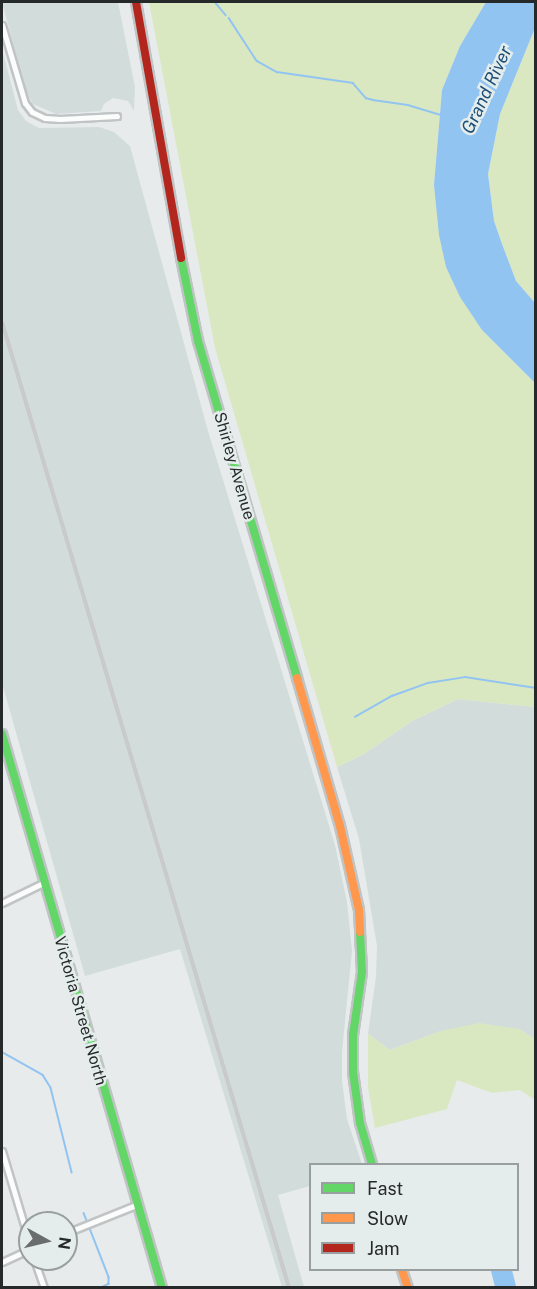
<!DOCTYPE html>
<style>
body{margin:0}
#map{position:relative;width:537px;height:1289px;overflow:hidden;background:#e7ebeb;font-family:"Public Sans",sans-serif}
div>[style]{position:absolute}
.built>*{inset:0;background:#d2dddb}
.green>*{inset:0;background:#dae8c2}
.water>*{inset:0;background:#92c4f1}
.stream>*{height:1.5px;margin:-0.75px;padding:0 0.75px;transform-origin:0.75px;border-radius:0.75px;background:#92c4f1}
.roads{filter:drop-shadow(2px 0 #c1c4c4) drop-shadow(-2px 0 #c1c4c4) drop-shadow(0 2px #c1c4c4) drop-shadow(0 -2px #c1c4c4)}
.street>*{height:5px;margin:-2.5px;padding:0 2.5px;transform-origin:2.5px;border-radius:2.5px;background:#fbfcfc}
.fast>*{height:8px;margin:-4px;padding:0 4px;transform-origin:4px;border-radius:4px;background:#63d668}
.slow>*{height:8px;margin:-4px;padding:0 4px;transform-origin:4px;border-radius:4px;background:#ff974d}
.jam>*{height:8px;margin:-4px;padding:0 4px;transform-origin:4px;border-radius:4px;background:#b3261e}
.rail>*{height:4px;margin-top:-2px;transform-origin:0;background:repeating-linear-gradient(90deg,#e5edec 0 4.5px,#c8c9c9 0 9px);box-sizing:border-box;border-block:2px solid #c8c9c9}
span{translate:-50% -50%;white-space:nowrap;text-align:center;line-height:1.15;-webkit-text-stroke:5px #e5edec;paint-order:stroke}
.street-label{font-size:16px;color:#262929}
.water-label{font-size:18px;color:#1c4e77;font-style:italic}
.frame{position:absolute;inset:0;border:3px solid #262929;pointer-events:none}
.legend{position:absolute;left:309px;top:1163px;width:210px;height:108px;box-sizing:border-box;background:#e5edec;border:2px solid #999f9e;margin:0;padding:8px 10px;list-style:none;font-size:18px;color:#262929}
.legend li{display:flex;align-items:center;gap:12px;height:30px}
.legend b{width:30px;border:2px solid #999f9e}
.north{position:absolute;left:18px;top:1211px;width:60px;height:60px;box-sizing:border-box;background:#e5edec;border:2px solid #999f9e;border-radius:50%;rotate:98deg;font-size:16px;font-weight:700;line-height:24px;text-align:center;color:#262929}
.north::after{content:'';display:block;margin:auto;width:21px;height:27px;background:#6a6d6d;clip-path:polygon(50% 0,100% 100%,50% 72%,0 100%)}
</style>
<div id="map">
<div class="built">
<i style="clip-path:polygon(2px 2px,118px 2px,135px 87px,134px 111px,128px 101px,113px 98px,104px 104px,101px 111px,56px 114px,33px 104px,26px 92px)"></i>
<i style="clip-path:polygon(2px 49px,18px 110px,26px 121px,39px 128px,99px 127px,114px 132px,130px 146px,208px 431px,335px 845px,347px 902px,352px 951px,342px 1052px,342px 1081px,347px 1119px,362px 1164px,310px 1164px,310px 1186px,278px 1195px,304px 1287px,282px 1287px,180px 949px,85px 976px,2px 683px)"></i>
<i style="clip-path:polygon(458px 699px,535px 707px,535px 1039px,519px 1029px,441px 1031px,390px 1050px,368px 1034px,376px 976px,377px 946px,359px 839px,337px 767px,364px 754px,412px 721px)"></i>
</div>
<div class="green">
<i style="clip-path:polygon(149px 2px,486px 2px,460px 46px,442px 90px,434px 185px,446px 267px,482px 330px,535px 383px,535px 707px,458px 699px,412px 721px,364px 754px,337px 767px,215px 348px)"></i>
<i style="clip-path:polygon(535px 28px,535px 303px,516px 281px,502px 244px,494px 221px,488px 174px,500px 114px)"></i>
<i style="clip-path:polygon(479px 1023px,519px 1029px,535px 1039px,535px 1100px,520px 1090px,492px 1093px,457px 1080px,447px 1109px,375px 1128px,368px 1088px,368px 1034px,390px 1050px,441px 1031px)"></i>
</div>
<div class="water">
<i style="clip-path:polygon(486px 2px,535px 2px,535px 28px,500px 114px,488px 174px,494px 221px,502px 244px,516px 281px,535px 303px,535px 383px,482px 330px,460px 297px,446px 267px,439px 235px,434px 185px,442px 90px,460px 46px)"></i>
<i style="clip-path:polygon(499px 1270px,512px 1270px,516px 1286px,495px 1287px,491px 1271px)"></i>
</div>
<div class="stream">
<i style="left:215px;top:2px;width:17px;rotate:50deg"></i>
<i style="left:229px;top:18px;width:51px;rotate:56.9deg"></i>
<i style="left:257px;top:61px;width:23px;rotate:29deg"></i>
<i style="left:277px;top:72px;width:77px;rotate:8.2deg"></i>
<i style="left:353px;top:83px;width:20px;rotate:49deg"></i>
<i style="left:366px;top:98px;width:7px;rotate:16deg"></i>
<i style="left:373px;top:100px;width:35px;rotate:8deg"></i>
<i style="left:408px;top:105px;width:34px;rotate:17deg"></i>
<i style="left:355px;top:717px;width:43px;rotate:-29.6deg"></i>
<i style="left:392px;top:696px;width:38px;rotate:-20deg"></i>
<i style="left:428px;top:683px;width:37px;rotate:-9deg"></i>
<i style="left:465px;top:677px;width:72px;rotate:8.8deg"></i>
<i style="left:2px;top:1052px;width:47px;rotate:29.3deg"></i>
<i style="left:43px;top:1075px;width:15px;rotate:58deg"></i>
<i style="left:51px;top:1088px;width:87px;rotate:76deg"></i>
<i style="left:84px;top:1213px;width:69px;rotate:68.7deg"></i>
<i style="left:109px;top:1277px;width:7px;rotate:90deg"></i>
<i style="left:109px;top:1284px;width:9px;rotate:153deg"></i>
</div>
<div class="roads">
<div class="street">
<i style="left:2px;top:25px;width:81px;rotate:73.6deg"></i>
<i style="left:25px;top:103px;width:11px;rotate:52deg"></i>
<i style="left:32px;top:112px;width:14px;rotate:25deg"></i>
<i style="left:45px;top:118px;width:15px;rotate:4deg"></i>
<i style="left:60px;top:119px;width:57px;rotate:-3deg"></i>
<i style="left:2px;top:903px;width:46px;rotate:-26deg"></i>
<i style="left:2px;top:1151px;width:98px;rotate:73.4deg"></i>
<i style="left:66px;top:1233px;width:75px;rotate:-21.8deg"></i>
<i style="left:34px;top:1259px;width:31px;rotate:71deg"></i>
<i style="left:2px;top:1262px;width:31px;rotate:-25deg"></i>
</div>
<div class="fast">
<i style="left:181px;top:258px;width:85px;rotate:78.4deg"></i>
<i style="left:198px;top:341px;width:351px;rotate:73.6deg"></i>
<i style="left:2px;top:734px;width:577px;rotate:73.89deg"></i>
<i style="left:360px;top:932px;width:40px;rotate:87.1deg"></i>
<i style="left:362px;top:972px;width:64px;rotate:98.1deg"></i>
<i style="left:353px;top:1035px;width:37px;rotate:90deg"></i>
<i style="left:353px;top:1072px;width:51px;rotate:82.2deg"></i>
<i style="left:360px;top:1123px;width:43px;rotate:73.7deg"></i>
</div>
<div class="slow">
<i style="left:297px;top:678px;width:154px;rotate:73.8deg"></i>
<i style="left:340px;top:826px;width:86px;rotate:77.3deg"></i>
<i style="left:359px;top:910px;width:22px;rotate:87deg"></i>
<i style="left:402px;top:1270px;width:19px;rotate:72deg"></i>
</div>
<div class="jam">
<i style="left:136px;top:2px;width:260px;rotate:80deg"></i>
</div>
</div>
<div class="rail">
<i style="left:2px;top:322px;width:1008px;rotate:73.45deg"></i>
</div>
<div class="street-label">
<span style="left:234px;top:466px;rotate:74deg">Shirley Avenue</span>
<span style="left:80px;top:1011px;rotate:74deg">Victoria Street North</span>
</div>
<div class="water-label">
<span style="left:487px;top:90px;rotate:-65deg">Grand River</span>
</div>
<div class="frame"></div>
<ul class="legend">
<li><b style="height:8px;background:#63d668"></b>Fast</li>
<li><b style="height:8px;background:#ff974d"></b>Slow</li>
<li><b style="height:8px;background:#b3261e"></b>Jam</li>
</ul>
<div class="north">N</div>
</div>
